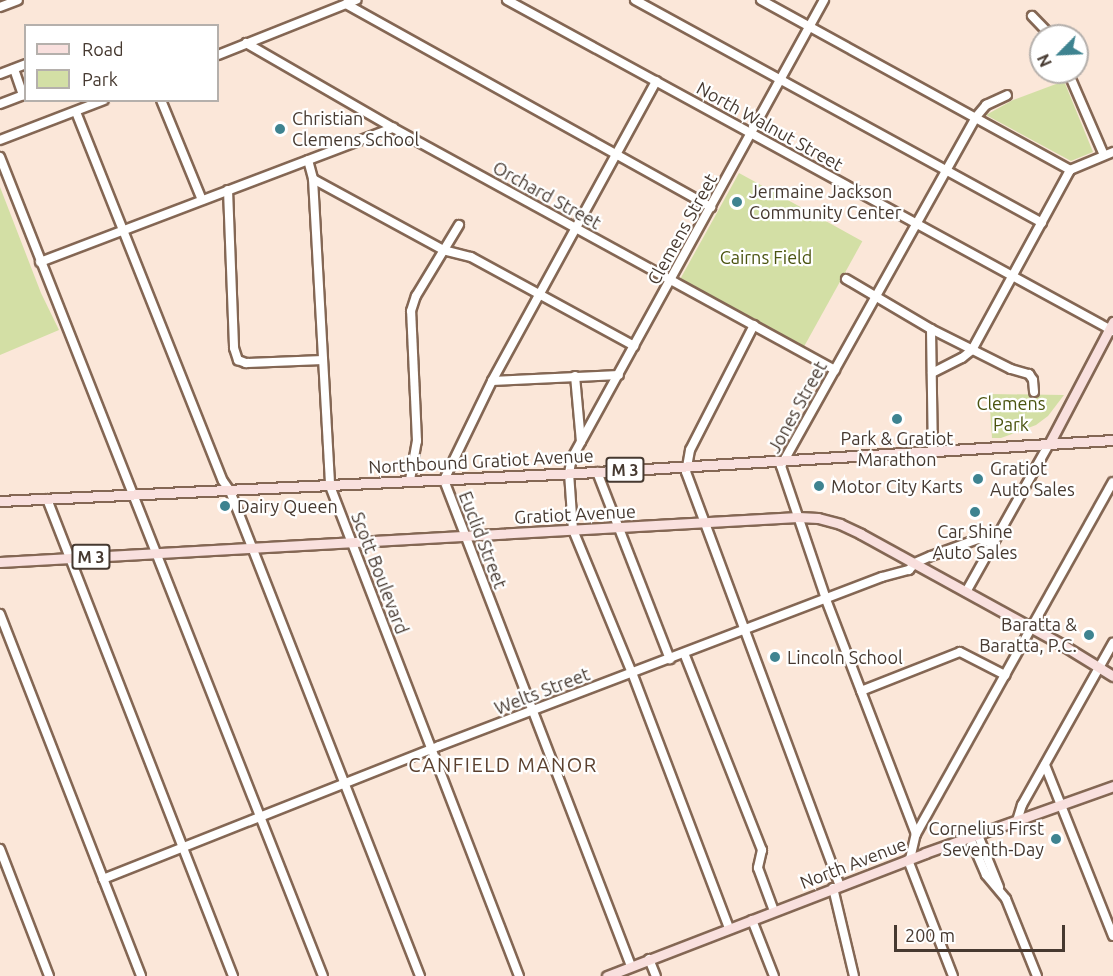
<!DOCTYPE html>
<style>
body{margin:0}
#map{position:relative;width:1113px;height:976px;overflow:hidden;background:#fbe7d9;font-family:Ubuntu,sans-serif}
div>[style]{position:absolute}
.green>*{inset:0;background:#d3dfa5;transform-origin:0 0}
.roads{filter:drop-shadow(2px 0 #846754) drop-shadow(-2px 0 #846754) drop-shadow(0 2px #846754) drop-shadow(0 -2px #846754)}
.minor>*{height:8px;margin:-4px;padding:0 4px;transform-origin:4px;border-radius:4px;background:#fff}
.major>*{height:9px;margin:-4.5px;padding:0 4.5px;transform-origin:4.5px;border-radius:4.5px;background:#f9e0de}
.dots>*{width:16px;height:16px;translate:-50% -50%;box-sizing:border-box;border:3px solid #fff;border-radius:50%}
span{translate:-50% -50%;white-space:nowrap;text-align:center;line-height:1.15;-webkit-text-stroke:4.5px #fff;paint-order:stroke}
.shield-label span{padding:2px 4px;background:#fff;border:2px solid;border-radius:4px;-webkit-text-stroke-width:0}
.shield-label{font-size:16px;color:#463930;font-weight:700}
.poi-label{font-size:18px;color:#463930}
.left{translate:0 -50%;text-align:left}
.right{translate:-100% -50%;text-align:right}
.street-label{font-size:18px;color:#463930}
.park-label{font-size:18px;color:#4b5410}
.neighbourhood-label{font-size:20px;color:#5b402e;letter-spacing:1.5px}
.legend{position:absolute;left:24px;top:24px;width:195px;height:78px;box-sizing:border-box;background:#fff;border:2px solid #b5b0ac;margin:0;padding:8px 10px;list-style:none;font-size:18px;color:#463930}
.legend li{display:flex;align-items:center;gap:12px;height:30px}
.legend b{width:30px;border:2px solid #b5b0ac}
.north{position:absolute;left:1029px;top:24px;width:60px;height:60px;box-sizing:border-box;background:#fff;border:2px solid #b5b0ac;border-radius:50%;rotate:246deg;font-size:16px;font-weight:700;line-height:24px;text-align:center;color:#463930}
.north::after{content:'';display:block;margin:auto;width:21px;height:27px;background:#3e8390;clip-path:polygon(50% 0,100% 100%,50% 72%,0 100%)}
.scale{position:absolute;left:894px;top:925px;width:171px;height:27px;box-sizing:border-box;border:3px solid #463930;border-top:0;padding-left:8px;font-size:18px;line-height:21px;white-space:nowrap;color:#463930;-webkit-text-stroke:4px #fff;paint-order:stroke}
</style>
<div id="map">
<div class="green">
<i style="clip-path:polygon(1064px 81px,1093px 152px,1071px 161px,986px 115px,1013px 100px)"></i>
<i style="left:739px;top:173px;width:141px;height:121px;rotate:29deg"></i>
<i style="clip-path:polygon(0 187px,41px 293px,59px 330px,0 355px)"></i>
<i style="clip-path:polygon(989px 394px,1064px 395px,1048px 416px,1036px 425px,1001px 438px,992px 438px)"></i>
</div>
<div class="roads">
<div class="minor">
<i style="left:507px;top:0;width:691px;rotate:28.64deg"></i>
<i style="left:635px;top:0;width:464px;rotate:28.7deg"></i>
<i style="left:761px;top:0;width:353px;rotate:28.8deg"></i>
<i style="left:346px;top:4px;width:418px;rotate:29.1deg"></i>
<i style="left:0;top:7px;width:19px;rotate:-21deg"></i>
<i style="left:1032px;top:16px;width:28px;rotate:46deg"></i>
<i style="left:246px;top:43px;width:170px;rotate:30deg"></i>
<i style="left:393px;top:128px;width:504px;rotate:28.7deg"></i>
<i style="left:218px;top:55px;width:149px;rotate:-21.7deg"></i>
<i style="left:14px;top:69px;width:28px;rotate:71deg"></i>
<i style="left:1068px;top:72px;width:90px;rotate:66.6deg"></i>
<i style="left:0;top:74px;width:28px;rotate:-21deg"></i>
<i style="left:161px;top:100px;width:108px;rotate:67.7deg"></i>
<i style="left:0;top:104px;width:28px;rotate:-21deg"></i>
<i style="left:76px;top:112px;width:397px;rotate:68.3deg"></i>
<i style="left:223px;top:481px;width:12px;rotate:55deg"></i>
<i style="left:230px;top:491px;width:521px;rotate:68.61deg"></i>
<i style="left:0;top:140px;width:111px;rotate:-21deg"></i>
<i style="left:0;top:157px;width:880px;rotate:68.48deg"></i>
<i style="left:308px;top:160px;width:20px;rotate:75deg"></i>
<i style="left:313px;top:179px;width:307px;rotate:86.8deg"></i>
<i style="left:330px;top:486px;width:525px;rotate:68.91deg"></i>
<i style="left:313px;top:179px;width:148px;rotate:28.6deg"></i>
<i style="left:443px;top:250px;width:29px;rotate:14deg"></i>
<i style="left:471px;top:257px;width:186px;rotate:28.6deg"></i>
<i style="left:228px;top:190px;width:158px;rotate:87.8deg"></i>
<i style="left:234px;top:348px;width:13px;rotate:72deg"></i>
<i style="left:238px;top:360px;width:9px;rotate:21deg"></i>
<i style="left:246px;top:363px;width:77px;rotate:-2.2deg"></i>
<i style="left:40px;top:262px;width:378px;rotate:-20.8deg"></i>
<i style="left:846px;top:279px;width:99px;rotate:30.5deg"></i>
<i style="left:931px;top:329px;width:89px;rotate:26.6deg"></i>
<i style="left:1011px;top:369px;width:19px;rotate:16deg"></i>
<i style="left:1029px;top:374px;width:7px;rotate:56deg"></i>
<i style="left:1033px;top:380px;width:12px;rotate:85deg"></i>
<i style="left:754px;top:325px;width:140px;rotate:117.1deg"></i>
<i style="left:690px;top:450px;width:22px;rotate:100deg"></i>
<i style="left:686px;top:472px;width:442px;rotate:69.6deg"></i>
<i style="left:931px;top:329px;width:121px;rotate:89.1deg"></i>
<i style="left:932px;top:373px;width:34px;rotate:-27deg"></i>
<i style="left:962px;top:358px;width:13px;rotate:-39deg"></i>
<i style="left:972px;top:350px;width:205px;rotate:-61.4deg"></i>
<i style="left:1070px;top:170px;width:47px;rotate:-22.7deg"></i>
<i style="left:575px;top:376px;width:66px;rotate:84.8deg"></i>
<i style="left:492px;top:381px;width:127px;rotate:-2.7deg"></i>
<i style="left:597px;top:472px;width:201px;rotate:68.7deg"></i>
<i style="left:410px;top:480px;width:40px;rotate:-80deg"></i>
<i style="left:417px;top:441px;width:130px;rotate:-92.6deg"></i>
<i style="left:411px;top:311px;width:16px;rotate:-72deg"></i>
<i style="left:416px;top:296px;width:83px;rotate:-58.8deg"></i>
<i style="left:47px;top:499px;width:512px;rotate:68.7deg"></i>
<i style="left:966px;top:592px;width:170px;rotate:-60.7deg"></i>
<i style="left:0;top:614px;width:388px;rotate:68.7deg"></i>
<i style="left:684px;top:653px;width:212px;rotate:68.4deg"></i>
<i style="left:762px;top:850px;width:18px;rotate:103deg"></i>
<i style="left:758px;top:868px;width:46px;rotate:69.6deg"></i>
<i style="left:861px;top:691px;width:106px;rotate:-21.5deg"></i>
<i style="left:960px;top:652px;width:51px;rotate:27.1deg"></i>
<i style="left:1045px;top:765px;width:184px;rotate:68.3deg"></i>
<i style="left:1017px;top:821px;width:17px;rotate:-73deg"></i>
<i style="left:1022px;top:805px;width:186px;rotate:-60.7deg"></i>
<i style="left:916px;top:834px;width:252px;rotate:-111deg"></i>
<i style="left:826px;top:599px;width:140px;rotate:-108.7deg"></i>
<i style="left:781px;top:466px;width:400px;rotate:-60.8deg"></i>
<i style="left:976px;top:117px;width:16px;rotate:-50deg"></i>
<i style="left:986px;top:105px;width:23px;rotate:-25deg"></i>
<i style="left:978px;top:835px;width:56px;rotate:68deg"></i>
<i style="left:970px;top:838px;width:40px;rotate:66.6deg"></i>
<i style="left:986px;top:875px;width:31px;rotate:50deg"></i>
<i style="left:1006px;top:899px;width:83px;rotate:68.1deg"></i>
<i style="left:0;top:849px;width:136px;rotate:68.9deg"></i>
<i style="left:910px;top:859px;width:26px;rotate:-77deg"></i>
<i style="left:916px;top:834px;width:403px;rotate:-60.8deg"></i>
<i style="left:908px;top:860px;width:124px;rotate:68.8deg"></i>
<i style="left:103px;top:879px;width:361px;rotate:-21.6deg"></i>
<i style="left:439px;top:746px;width:474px;rotate:-20.9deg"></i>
<i style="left:882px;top:577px;width:28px;rotate:-15deg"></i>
<i style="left:909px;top:570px;width:9px;rotate:-49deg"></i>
<i style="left:915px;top:563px;width:17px;rotate:-24deg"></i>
<i style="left:931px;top:556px;width:50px;rotate:-19.9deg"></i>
<i style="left:978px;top:539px;width:15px;rotate:16deg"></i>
<i style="left:833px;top:888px;width:90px;rotate:76.6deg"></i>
<i style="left:752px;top:920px;width:60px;rotate:68.6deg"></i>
<i style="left:729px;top:928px;width:273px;rotate:-110.8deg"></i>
<i style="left:632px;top:673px;width:155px;rotate:-112.4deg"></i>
<i style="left:573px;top:530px;width:57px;rotate:-94deg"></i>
<i style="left:569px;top:473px;width:15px;rotate:-79deg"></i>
<i style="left:572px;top:458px;width:523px;rotate:-61.18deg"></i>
<i style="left:649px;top:959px;width:18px;rotate:68deg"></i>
<i style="left:631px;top:966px;width:521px;rotate:-111.05deg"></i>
<i style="left:444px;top:480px;width:110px;rotate:-64.1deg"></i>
<i style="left:492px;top:381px;width:342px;rotate:-61.3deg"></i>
</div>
<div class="major">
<i style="left:1049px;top:444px;width:138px;rotate:-62.3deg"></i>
<i style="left:0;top:501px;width:598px;rotate:-2.78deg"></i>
<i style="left:597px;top:472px;width:517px;rotate:-3.55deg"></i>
<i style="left:0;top:562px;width:799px;rotate:-3.23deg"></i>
<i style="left:798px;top:517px;width:20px;rotate:3deg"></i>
<i style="left:818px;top:518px;width:23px;rotate:15deg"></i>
<i style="left:840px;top:524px;width:23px;rotate:25deg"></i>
<i style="left:861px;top:534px;width:228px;rotate:28.8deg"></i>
<i style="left:1061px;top:644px;width:61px;rotate:31.6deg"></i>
<i style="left:607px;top:976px;width:341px;rotate:-21.1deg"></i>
<i style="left:925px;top:853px;width:200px;rotate:-19.6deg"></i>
</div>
</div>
<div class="dots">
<i style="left:280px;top:129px;background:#3e8390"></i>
<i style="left:737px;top:202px;background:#3e8390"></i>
<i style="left:897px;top:419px;background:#3e8390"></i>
<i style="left:978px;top:479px;background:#3e8390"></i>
<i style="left:819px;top:486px;background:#3e8390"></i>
<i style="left:225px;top:506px;background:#3e8390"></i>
<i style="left:975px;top:512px;background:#3e8390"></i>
<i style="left:1089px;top:635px;background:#3e8390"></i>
<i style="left:775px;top:657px;background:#3e8390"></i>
<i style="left:1056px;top:839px;background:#3e8390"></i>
</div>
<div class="shield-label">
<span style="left:625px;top:470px">M 3</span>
<span style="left:91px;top:557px">M 3</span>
</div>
<div class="poi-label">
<span class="left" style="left:292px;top:129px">Christian<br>Clemens School</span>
<span class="left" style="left:749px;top:202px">Jermaine Jackson<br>Community Center</span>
<span style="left:897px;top:449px">Park &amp; Gratiot<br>Marathon</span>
<span class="left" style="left:990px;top:479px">Gratiot<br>Auto Sales</span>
<span class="left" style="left:831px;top:486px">Motor City Karts</span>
<span class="left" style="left:237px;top:506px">Dairy Queen</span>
<span style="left:975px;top:542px">Car Shine<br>Auto Sales</span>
<span class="right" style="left:1077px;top:635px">Baratta &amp;<br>Baratta, P.C.</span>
<span class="left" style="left:787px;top:657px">Lincoln School</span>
<span class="right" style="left:1044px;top:839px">Cornelius First<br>Seventh-Day</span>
</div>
<div class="street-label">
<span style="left:770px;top:126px;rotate:29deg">North Walnut Street</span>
<span style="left:547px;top:195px;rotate:29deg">Orchard Street</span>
<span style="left:682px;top:229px;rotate:-61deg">Clemens Street</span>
<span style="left:797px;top:407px;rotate:-61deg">Jones Street</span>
<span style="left:481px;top:461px;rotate:-3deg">Northbound Gratiot Avenue</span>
<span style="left:575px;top:514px;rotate:-3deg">Gratiot Avenue</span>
<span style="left:483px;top:540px;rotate:69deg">Euclid Street</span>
<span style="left:380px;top:573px;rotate:69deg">Scott Boulevard</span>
<span style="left:542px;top:691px;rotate:-21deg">Welts Street</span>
<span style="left:853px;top:863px;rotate:-21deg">North Avenue</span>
</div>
<div class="park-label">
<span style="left:766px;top:257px">Cairns Field</span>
<span style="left:1011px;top:414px">Clemens<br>Park</span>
</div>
<div class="neighbourhood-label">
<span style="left:503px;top:764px">CANFIELD MANOR</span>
</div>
<ul class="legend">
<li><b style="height:8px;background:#f9e0de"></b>Road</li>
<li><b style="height:16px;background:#d3dfa5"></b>Park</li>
</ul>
<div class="north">N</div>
<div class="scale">200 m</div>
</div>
